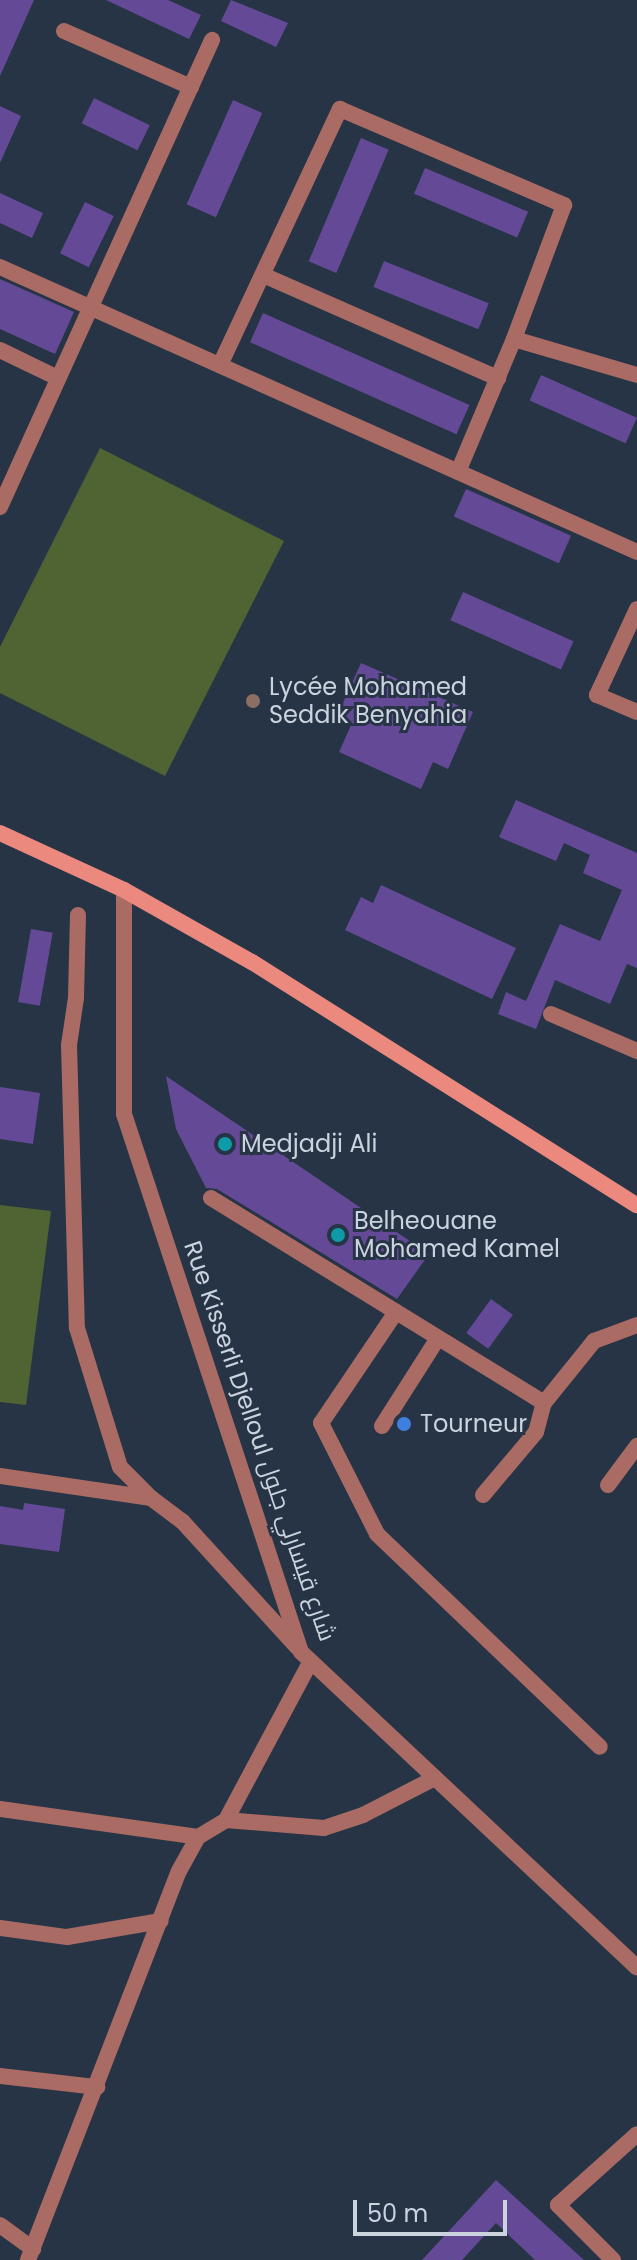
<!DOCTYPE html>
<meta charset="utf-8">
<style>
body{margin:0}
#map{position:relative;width:637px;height:2260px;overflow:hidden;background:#273445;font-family:Poppins,Cairo,sans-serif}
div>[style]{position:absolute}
.green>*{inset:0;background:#506332}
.building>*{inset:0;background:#644a96;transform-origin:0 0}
.minor>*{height:16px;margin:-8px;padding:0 8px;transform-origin:8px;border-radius:8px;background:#a96b64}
.secondary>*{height:16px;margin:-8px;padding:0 8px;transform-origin:8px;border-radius:8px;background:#ec897e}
.dots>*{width:22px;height:22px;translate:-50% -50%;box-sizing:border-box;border:4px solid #273445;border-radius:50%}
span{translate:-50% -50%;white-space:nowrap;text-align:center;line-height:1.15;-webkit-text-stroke:6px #273445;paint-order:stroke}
.poi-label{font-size:24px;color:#cad3de}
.left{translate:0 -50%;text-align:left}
.street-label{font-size:24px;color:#cad3de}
.scale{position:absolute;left:353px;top:2200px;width:154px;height:36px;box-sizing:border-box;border:4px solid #cad3de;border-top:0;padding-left:10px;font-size:24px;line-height:28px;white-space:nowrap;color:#cad3de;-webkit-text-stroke:6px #273445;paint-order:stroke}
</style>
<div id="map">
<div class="green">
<i style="clip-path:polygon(100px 448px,284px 541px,165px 776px,0 693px,0 647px)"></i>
<i style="clip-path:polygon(0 1205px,51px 1211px,26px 1405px,0 1402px)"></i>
</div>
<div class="building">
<i style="clip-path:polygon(0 0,34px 0,0 76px)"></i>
<i style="clip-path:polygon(106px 0,168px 0,201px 15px,189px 39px)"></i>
<i style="clip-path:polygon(231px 0,288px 23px,276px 47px,221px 21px)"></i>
<i style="left:94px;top:98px;width:62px;height:28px;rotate:26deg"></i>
<i style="left:233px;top:100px;width:32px;height:114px;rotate:24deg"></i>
<i style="clip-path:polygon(0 106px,21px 116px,0 163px)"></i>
<i style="left:361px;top:138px;width:30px;height:134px;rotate:23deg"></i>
<i style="left:425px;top:168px;width:112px;height:28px;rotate:23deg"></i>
<i style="clip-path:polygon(0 193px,43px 213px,32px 238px,0 223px)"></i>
<i style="left:85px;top:202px;width:32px;height:57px;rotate:26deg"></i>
<i style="left:384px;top:261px;width:113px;height:28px;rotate:22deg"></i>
<i style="clip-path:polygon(0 279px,74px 312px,55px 354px,0 329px)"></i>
<i style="left:263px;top:313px;width:226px;height:32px;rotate:24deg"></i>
<i style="left:541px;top:375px;width:105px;height:28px;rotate:24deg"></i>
<i style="left:466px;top:489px;width:115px;height:30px;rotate:24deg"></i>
<i style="left:463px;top:592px;width:121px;height:31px;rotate:24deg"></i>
<i style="clip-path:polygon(361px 663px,473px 712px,448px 769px,433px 762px,421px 789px,339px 752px,352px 723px,337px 716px)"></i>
<i style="clip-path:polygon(516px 800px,637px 853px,637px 968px,627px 964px,610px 1004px,555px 980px,536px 1029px,498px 1014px,506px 992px,526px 1001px,560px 924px,600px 941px,622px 890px,583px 873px,590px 855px,564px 843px,556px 861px,499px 837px)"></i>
<i style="clip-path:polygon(381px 885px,516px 948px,492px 999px,345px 930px,361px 897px,373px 903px)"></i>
<i style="left:31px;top:929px;width:22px;height:74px;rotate:10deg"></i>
<i style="clip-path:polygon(166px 1076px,429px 1254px,397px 1299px,217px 1189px,206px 1188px,176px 1129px)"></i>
<i style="clip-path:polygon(0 1087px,40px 1093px,33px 1144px,0 1139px)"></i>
<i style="left:491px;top:1299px;width:27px;height:42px;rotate:36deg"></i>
<i style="clip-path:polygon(24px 1503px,65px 1509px,59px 1552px,0 1544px,0 1506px,23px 1510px)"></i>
<i style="clip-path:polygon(496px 2180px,584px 2260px,535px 2260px,496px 2223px,462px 2260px,422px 2260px)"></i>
</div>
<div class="minor">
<i style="left:64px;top:31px;width:139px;rotate:23.8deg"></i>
<i style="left:0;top:267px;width:698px;rotate:24.1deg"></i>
<i style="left:263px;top:275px;width:257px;rotate:23.7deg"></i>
<i style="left:0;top:350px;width:64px;rotate:25.8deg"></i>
<i style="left:220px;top:365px;width:283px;rotate:-64.9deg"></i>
<i style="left:340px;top:109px;width:244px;rotate:23.2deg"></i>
<i style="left:564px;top:205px;width:143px;rotate:110.5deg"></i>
<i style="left:458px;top:472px;width:144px;rotate:-67.2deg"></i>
<i style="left:514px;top:339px;width:128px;rotate:16.3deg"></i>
<i style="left:0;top:507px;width:513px;rotate:-65.58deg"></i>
<i style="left:637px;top:609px;width:95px;rotate:114.9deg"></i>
<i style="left:597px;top:695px;width:43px;rotate:23deg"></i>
<i style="left:124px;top:890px;width:224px;rotate:90deg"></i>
<i style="left:124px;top:1114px;width:566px;rotate:71.79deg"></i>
<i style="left:301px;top:1652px;width:461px;rotate:43.2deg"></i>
<i style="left:78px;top:915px;width:83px;rotate:91.4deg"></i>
<i style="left:76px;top:998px;width:48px;rotate:98.5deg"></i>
<i style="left:69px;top:1045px;width:283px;rotate:88.4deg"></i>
<i style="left:77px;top:1328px;width:145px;rotate:72.8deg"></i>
<i style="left:120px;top:1467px;width:44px;rotate:45deg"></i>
<i style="left:551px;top:1014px;width:94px;rotate:23.3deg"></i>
<i style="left:211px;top:1198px;width:391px;rotate:31.6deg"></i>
<i style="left:396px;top:1312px;width:134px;rotate:124deg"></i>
<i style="left:321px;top:1423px;width:124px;rotate:63.2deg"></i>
<i style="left:377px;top:1534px;width:308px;rotate:43.7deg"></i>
<i style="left:382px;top:1426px;width:104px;rotate:-57.5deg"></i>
<i style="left:0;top:1476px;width:153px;rotate:8.3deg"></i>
<i style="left:151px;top:1498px;width:39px;rotate:37deg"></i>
<i style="left:182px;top:1521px;width:171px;rotate:47.6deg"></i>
<i style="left:608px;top:1485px;width:49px;rotate:-53.4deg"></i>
<i style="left:483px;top:1495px;width:82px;rotate:-49.9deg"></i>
<i style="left:536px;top:1432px;width:30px;rotate:-75deg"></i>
<i style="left:544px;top:1403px;width:80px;rotate:-51.1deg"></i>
<i style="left:594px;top:1341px;width:46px;rotate:-20.4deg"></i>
<i style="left:0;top:1809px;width:200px;rotate:8deg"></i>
<i style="left:226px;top:1820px;width:180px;rotate:-61.9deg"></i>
<i style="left:0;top:1928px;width:68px;rotate:7.7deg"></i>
<i style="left:67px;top:1937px;width:95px;rotate:-9.7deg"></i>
<i style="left:0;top:2076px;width:98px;rotate:6.5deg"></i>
<i style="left:0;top:2225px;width:41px;rotate:36deg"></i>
<i style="left:28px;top:2260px;width:417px;rotate:-68.8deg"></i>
<i style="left:179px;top:1871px;width:39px;rotate:-61deg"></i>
<i style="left:198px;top:1837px;width:33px;rotate:-31deg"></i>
<i style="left:226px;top:1820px;width:98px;rotate:4.7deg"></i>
<i style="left:324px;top:1828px;width:41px;rotate:-18.4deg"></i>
<i style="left:363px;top:1815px;width:81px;rotate:-27.2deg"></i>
<i style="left:613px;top:2260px;width:78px;rotate:-135deg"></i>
<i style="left:558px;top:2205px;width:106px;rotate:-41.9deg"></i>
</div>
<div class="secondary">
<i style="left:0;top:833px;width:136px;rotate:24.7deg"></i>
<i style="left:124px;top:890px;width:147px;rotate:29.4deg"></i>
<i style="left:252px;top:962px;width:455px;rotate:32.3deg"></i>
</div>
<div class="dots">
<i style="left:253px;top:701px;background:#8d6e63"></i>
<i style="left:225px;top:1144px;background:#0f9aa8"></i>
<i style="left:338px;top:1235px;background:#0f9aa8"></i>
<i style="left:404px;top:1424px;background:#3f7fe0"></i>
</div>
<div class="poi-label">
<span class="left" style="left:269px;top:701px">Lycée Mohamed<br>Seddik Benyahia</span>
<span class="left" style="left:241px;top:1144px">Medjadji Ali</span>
<span class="left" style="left:354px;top:1235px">Belheouane<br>Mohamed Kamel</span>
<span class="left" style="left:420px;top:1424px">Tourneur</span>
</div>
<div class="street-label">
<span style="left:260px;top:1441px;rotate:71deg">Rue Kisserli Djelloul شارع قيسارلي جلول</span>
</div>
<div class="scale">50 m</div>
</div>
